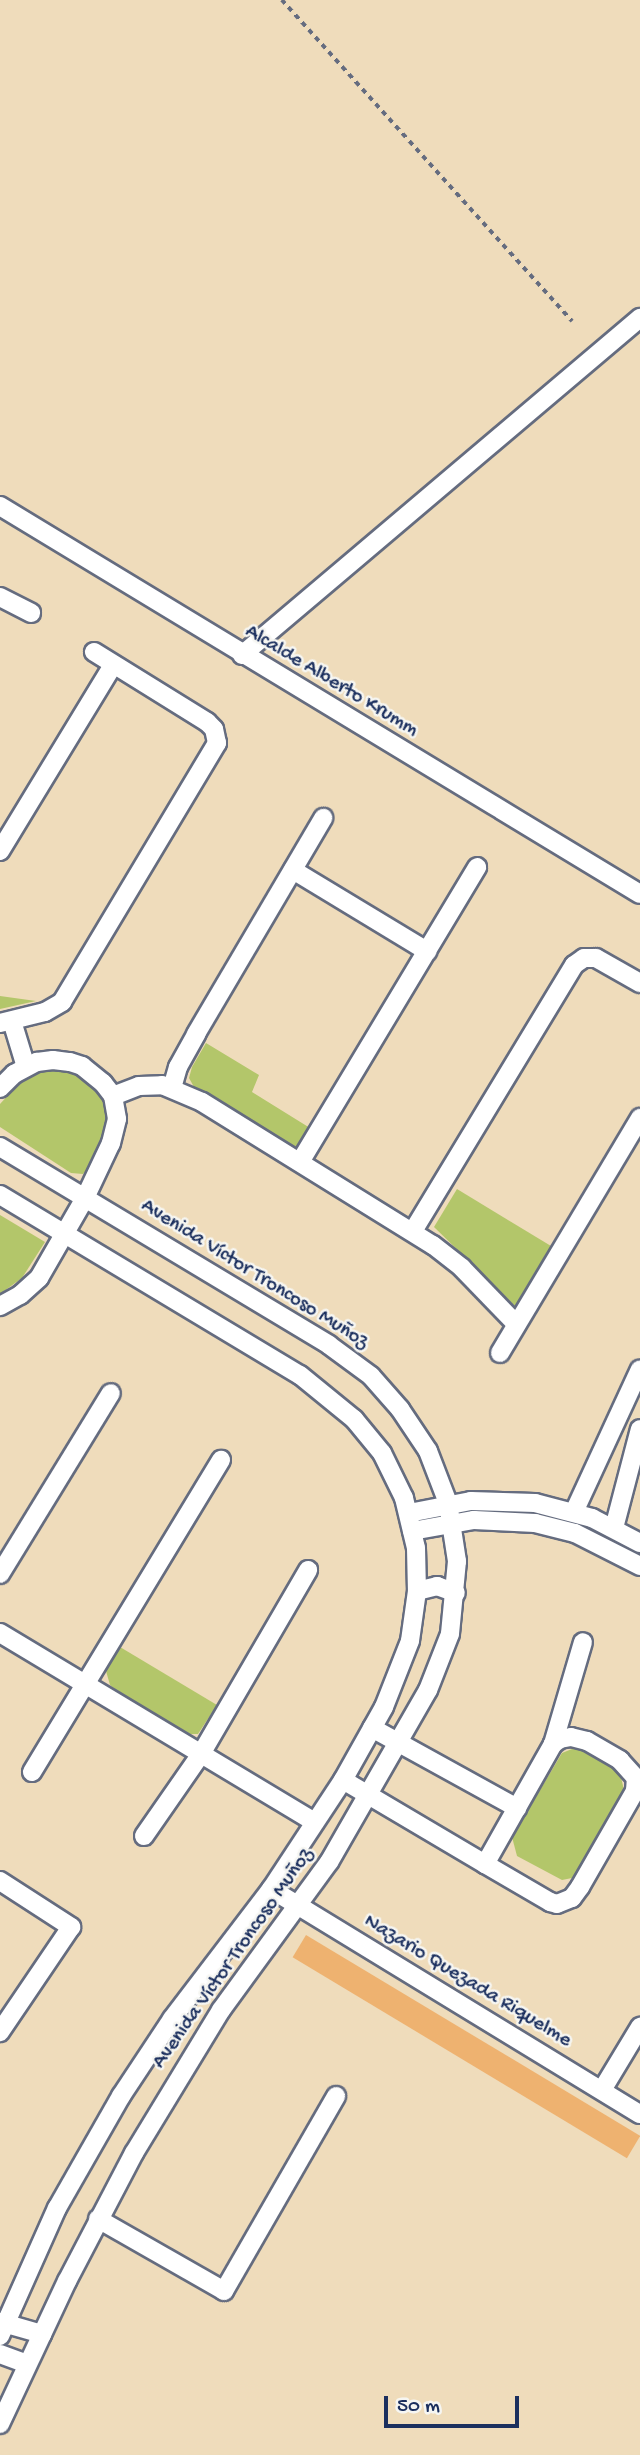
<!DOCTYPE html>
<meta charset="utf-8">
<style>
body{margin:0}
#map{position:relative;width:640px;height:2455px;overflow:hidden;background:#efdcbb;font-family:"Gochi Hand",sans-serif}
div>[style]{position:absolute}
.green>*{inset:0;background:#b3c66a}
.building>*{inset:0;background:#eeb270;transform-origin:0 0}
.path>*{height:3.5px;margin-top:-1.75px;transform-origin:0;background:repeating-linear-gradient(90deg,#656c7f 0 5px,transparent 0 10px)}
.roads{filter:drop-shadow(2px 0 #656c7f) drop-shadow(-2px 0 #656c7f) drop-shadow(0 2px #656c7f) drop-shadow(0 -2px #656c7f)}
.minor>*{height:18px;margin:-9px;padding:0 9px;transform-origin:9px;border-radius:9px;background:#fff}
span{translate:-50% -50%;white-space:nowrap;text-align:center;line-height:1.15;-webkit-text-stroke:5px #f6f6f2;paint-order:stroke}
.street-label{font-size:21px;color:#1b2f5e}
.scale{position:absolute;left:384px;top:2396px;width:135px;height:32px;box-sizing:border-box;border:4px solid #1b2f5e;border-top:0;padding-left:9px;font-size:21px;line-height:24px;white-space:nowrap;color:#1b2f5e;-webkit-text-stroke:5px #f6f6f2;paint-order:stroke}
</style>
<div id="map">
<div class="green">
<i style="clip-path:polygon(0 996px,36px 1001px,0 1009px)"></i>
<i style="clip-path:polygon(206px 1043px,259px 1075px,252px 1092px,310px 1128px,299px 1146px,291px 1147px,194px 1087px,189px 1078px,192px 1067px)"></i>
<i style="clip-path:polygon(65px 1070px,87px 1079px,100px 1091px,108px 1104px,108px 1128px,92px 1164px,83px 1174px,71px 1173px,0 1127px,0 1104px,23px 1079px,42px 1071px)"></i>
<i style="clip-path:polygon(457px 1189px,551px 1246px,516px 1307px,434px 1227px)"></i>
<i style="clip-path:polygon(0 1215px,45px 1242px,22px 1278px,0 1294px)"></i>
<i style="clip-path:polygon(120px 1647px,217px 1705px,198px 1734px,190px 1734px,122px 1695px,110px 1685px,106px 1671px)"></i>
<i style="clip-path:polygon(577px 1747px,619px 1769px,624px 1790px,577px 1872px,572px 1878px,562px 1880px,517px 1856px,512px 1837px,562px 1753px)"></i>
</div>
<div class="building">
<i style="left:306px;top:1935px;width:390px;height:26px;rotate:31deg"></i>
</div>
<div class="path">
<i style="left:282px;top:0;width:433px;rotate:47.9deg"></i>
</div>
<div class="roads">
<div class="minor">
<i style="left:0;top:506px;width:748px;rotate:31.23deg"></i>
<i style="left:0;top:597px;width:35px;rotate:27deg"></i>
<i style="left:242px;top:655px;width:522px;rotate:-40.26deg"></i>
<i style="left:0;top:851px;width:218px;rotate:-58.7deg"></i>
<i style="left:293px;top:870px;width:157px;rotate:31.2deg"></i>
<i style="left:12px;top:1021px;width:48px;rotate:73.1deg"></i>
<i style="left:0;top:1023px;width:46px;rotate:-13.7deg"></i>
<i style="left:45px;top:1012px;width:20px;rotate:-30deg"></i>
<i style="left:62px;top:1002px;width:302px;rotate:-59.1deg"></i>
<i style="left:217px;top:743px;width:14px;rotate:-102deg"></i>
<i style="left:214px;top:729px;width:10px;rotate:-135deg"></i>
<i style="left:207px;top:722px;width:133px;rotate:-148.2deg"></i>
<i style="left:0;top:1088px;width:20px;rotate:-45deg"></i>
<i style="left:14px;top:1074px;width:26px;rotate:-28deg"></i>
<i style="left:37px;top:1062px;width:16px;rotate:-7deg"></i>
<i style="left:53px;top:1060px;width:17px;rotate:7deg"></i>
<i style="left:70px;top:1062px;width:13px;rotate:18deg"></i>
<i style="left:82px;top:1066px;width:27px;rotate:39deg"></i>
<i style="left:103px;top:1083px;width:16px;rotate:52deg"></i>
<i style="left:113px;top:1096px;width:23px;rotate:80deg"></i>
<i style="left:117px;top:1119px;width:25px;rotate:104deg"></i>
<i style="left:111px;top:1143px;width:61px;rotate:115.3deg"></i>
<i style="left:85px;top:1198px;width:92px;rotate:119.9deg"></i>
<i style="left:39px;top:1278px;width:25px;rotate:138deg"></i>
<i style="left:20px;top:1295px;width:23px;rotate:151deg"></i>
<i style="left:172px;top:1088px;width:22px;rotate:-74deg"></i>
<i style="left:178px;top:1067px;width:38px;rotate:-61deg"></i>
<i style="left:196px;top:1034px;width:251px;rotate:-59.5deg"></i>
<i style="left:113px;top:1096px;width:28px;rotate:-21deg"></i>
<i style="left:139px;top:1086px;width:23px;rotate:-2deg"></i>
<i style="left:162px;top:1085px;width:43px;rotate:23deg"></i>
<i style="left:202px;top:1102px;width:272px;rotate:31.8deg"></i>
<i style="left:433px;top:1245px;width:37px;rotate:38deg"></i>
<i style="left:462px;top:1268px;width:78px;rotate:46deg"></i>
<i style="left:0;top:1147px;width:384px;rotate:31deg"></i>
<i style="left:329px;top:1345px;width:52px;rotate:36.4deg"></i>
<i style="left:371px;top:1376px;width:44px;rotate:48.7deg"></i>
<i style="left:400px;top:1409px;width:50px;rotate:56.3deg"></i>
<i style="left:428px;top:1451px;width:56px;rotate:69deg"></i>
<i style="left:448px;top:1503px;width:59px;rotate:81.2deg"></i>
<i style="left:457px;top:1561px;width:73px;rotate:95.5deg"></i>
<i style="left:450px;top:1634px;width:60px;rotate:111.4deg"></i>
<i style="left:428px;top:1690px;width:198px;rotate:119.9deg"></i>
<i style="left:329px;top:1862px;width:183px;rotate:126.1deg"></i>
<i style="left:221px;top:2010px;width:167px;rotate:121.3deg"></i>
<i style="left:134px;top:2153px;width:144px;rotate:117.6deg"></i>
<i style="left:67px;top:2281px;width:158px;rotate:115.1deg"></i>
<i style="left:300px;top:1162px;width:344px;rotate:-59deg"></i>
<i style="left:0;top:1195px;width:350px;rotate:31deg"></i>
<i style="left:300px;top:1375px;width:70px;rotate:39.2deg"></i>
<i style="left:354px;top:1419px;width:44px;rotate:50.5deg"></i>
<i style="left:382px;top:1453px;width:50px;rotate:63.9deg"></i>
<i style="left:404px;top:1498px;width:51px;rotate:76.5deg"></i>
<i style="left:416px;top:1548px;width:43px;rotate:88.7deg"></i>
<i style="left:417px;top:1591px;width:50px;rotate:98deg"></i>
<i style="left:410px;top:1641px;width:71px;rotate:111.5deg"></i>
<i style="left:384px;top:1707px;width:84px;rotate:119.3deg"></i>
<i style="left:343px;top:1780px;width:131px;rotate:123.4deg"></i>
<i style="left:271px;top:1889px;width:163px;rotate:127.3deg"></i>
<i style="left:172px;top:2019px;width:92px;rotate:123.5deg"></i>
<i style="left:121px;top:2096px;width:129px;rotate:119.7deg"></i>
<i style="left:57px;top:2208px;width:140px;rotate:114deg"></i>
<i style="left:413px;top:1231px;width:311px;rotate:-58.8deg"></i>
<i style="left:574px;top:965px;width:12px;rotate:-35deg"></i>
<i style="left:584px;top:958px;width:12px"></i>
<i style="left:596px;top:958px;width:51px;rotate:29.6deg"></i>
<i style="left:500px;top:1353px;width:274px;rotate:-59.2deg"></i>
<i style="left:574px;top:1512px;width:157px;rotate:-65.2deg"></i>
<i style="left:409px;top:1513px;width:63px;rotate:-11deg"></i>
<i style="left:471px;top:1501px;width:64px;rotate:1.8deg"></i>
<i style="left:535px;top:1503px;width:59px;rotate:14.7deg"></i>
<i style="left:592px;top:1518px;width:54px;rotate:27.5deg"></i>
<i style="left:614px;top:1528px;width:102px;rotate:-75.3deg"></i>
<i style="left:412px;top:1531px;width:63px;rotate:-10.1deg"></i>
<i style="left:474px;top:1520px;width:61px;rotate:2.8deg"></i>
<i style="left:535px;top:1523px;width:41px;rotate:14deg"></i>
<i style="left:575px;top:1533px;width:73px;rotate:26.9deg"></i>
<i style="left:0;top:1574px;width:212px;rotate:-58.5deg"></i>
<i style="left:417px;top:1591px;width:21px;rotate:-14deg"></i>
<i style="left:437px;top:1586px;width:20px;rotate:20deg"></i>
<i style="left:0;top:1633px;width:367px;rotate:31deg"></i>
<i style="left:372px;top:1728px;width:166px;rotate:28.9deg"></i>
<i style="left:553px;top:1744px;width:106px;rotate:-73.6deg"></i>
<i style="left:32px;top:1772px;width:365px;rotate:-58.8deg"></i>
<i style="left:343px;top:1780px;width:165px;rotate:30.6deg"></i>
<i style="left:485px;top:1864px;width:75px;rotate:30.3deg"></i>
<i style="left:550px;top:1902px;width:7px;rotate:16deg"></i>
<i style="left:557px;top:1904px;width:16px;rotate:-22deg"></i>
<i style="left:572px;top:1898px;width:14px;rotate:-54deg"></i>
<i style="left:580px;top:1887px;width:111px;rotate:-60.2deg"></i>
<i style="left:635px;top:1791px;width:13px;rotate:-86deg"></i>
<i style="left:636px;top:1778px;width:24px;rotate:-132deg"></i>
<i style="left:620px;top:1760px;width:38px;rotate:-150deg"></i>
<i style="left:587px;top:1741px;width:16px;rotate:-166deg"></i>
<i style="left:571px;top:1737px;width:11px;rotate:170deg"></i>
<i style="left:560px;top:1739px;width:9px;rotate:144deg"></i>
<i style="left:553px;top:1744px;width:138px;rotate:119.5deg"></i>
<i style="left:144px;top:1836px;width:100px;rotate:-55.2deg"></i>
<i style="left:201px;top:1754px;width:213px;rotate:-59.8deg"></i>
<i style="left:0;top:1881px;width:85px;rotate:32.9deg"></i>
<i style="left:71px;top:1927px;width:127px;rotate:124.1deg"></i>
<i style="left:271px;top:1889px;width:432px;rotate:31.4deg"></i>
<i style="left:602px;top:2090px;width:74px;rotate:-58.9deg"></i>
<i style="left:98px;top:2219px;width:145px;rotate:29.7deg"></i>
<i style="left:224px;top:2291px;width:225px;rotate:-60.1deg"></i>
<i style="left:0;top:2322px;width:44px;rotate:15.9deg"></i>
<i style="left:0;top:2354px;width:29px;rotate:20deg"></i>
</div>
</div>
<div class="street-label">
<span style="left:331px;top:682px;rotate:31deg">Alcalde Alberto Krumm</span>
<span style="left:254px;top:1275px;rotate:32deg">Avenida Víctor Troncoso Muñoz</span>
<span style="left:234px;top:1959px;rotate:-55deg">Avenida Víctor Troncoso Muñoz</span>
<span style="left:467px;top:1982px;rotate:31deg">Nazario Quezada Riquelme</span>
</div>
<div class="scale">50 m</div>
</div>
